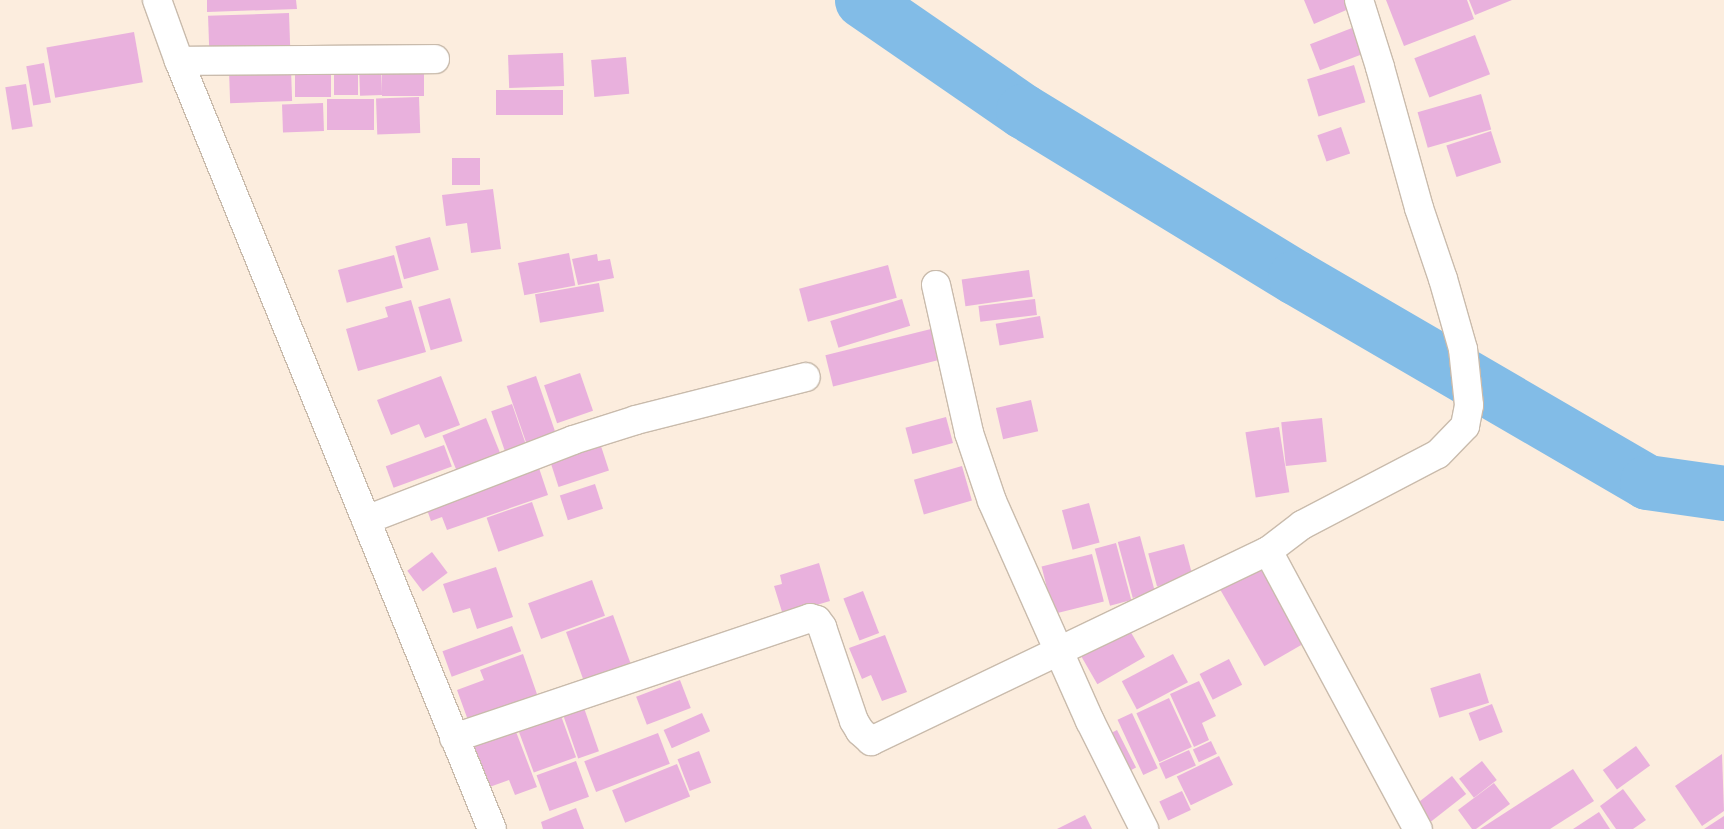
<!DOCTYPE html>
<style>
body{margin:0}
#map{position:relative;width:1724px;height:829px;overflow:hidden;background:#fcedde;font-family:Poppins,sans-serif}
div>[style]{position:absolute}
.river>*{height:55px;margin:-27.5px;padding:0 27.5px;transform-origin:27.5px;border-radius:27.5px;background:#82bce7}
.building>*{inset:0;background:#e9b1dd;transform-origin:0 0}
.roads{filter:drop-shadow(1px 0 #c9bbac) drop-shadow(-1px 0 #c9bbac) drop-shadow(0 1px #c9bbac) drop-shadow(0 -1px #c9bbac)}
.street>*{height:28px;margin:-14px;padding:0 14px;transform-origin:14px;border-radius:14px;background:#fff}
.secondary>*{height:28px;margin:-14px;padding:0 14px;transform-origin:14px;border-radius:14px;background:#fff}
span{translate:-50% -50%;white-space:nowrap;text-align:center;line-height:1.15;-webkit-text-stroke:4.5px #fff;paint-order:stroke}
</style>
<div id="map">
<div class="river">
<i style="left:862px;top:0;width:196px;rotate:34.6deg"></i>
<i style="left:1023px;top:111px;width:319px;rotate:31.4deg"></i>
<i style="left:1295px;top:277px;width:407px;rotate:30.2deg"></i>
<i style="left:1647px;top:482px;width:78px;rotate:8.1deg"></i>
</div>
<div class="building">
<i style="clip-path:polygon(207px 0,296px 0,297px 9px,207px 12px)"></i>
<i style="clip-path:polygon(1304px 0,1348px 0,1351px 8px,1314px 24px)"></i>
<i style="clip-path:polygon(1386px 0,1467px 0,1474px 19px,1404px 46px)"></i>
<i style="clip-path:polygon(1469px 0,1512px 0,1475px 15px)"></i>
<i style="left:289px;top:13px;width:34px;height:81px;rotate:88deg"></i>
<i style="left:1352px;top:28px;width:28px;height:45px;rotate:69deg"></i>
<i style="left:134px;top:32px;width:51px;height:89px;rotate:80deg"></i>
<i style="left:1475px;top:35px;width:42px;height:65px;rotate:69deg"></i>
<i style="left:563px;top:53px;width:33px;height:55px;rotate:88deg"></i>
<i style="left:626px;top:57px;width:37px;height:35px;rotate:85deg"></i>
<i style="left:44px;top:63px;width:40px;height:18px;rotate:80deg"></i>
<i style="left:424px;top:64px;width:32px;height:42px;rotate:90deg"></i>
<i style="left:381px;top:65px;width:30px;height:22px;rotate:88deg"></i>
<i style="left:1354px;top:65px;width:39px;height:49px;rotate:73deg"></i>
<i style="left:291px;top:69px;width:32px;height:62px;rotate:88deg"></i>
<i style="left:295px;top:71px;width:36px;height:26px"></i>
<i style="left:358px;top:75px;width:20px;height:24px;rotate:90deg"></i>
<i style="left:26px;top:84px;width:43px;height:21px;rotate:81deg"></i>
<i style="left:563px;top:90px;width:25px;height:67px;rotate:90deg"></i>
<i style="left:1481px;top:94px;width:37px;height:66px;rotate:74deg"></i>
<i style="left:419px;top:97px;width:36px;height:43px;rotate:88deg"></i>
<i style="left:327px;top:99px;width:47px;height:31px"></i>
<i style="left:323px;top:103px;width:28px;height:41px;rotate:88deg"></i>
<i style="left:1341px;top:127px;width:28px;height:25px;rotate:71deg"></i>
<i style="left:1491px;top:131px;width:33px;height:47px;rotate:72deg"></i>
<i style="left:452px;top:158px;width:28px;height:27px"></i>
<i style="clip-path:polygon(493px 189px,501px 249px,471px 253px,467px 223px,446px 226px,442px 195px)"></i>
<i style="left:430px;top:237px;width:34px;height:36px;rotate:75deg"></i>
<i style="left:569px;top:253px;width:33px;height:52px;rotate:79deg"></i>
<i style="clip-path:polygon(597px 254px,598px 261px,610px 259px,614px 278px,578px 285px,572px 259px)"></i>
<i style="left:394px;top:255px;width:34px;height:58px;rotate:75deg"></i>
<i style="left:888px;top:265px;width:34px;height:92px;rotate:75deg"></i>
<i style="left:1029px;top:270px;width:27px;height:68px;rotate:82deg"></i>
<i style="left:599px;top:283px;width:29px;height:65px;rotate:80deg"></i>
<i style="left:450px;top:298px;width:45px;height:33px;rotate:74deg"></i>
<i style="left:902px;top:299px;width:28px;height:75px;rotate:73deg"></i>
<i style="left:1035px;top:299px;width:16px;height:57px;rotate:83deg"></i>
<i style="clip-path:polygon(411px 300px,426px 352px,358px 371px,346px 329px,388px 317px,385px 307px)"></i>
<i style="left:1040px;top:316px;width:22px;height:45px;rotate:80deg"></i>
<i style="left:935px;top:328px;width:32px;height:113px;rotate:76deg"></i>
<i style="left:580px;top:373px;width:40px;height:38px;rotate:71deg"></i>
<i style="clip-path:polygon(441px 376px,460px 425px,425px 438px,419px 424px,391px 435px,377px 400px)"></i>
<i style="left:536px;top:376px;width:65px;height:31px;rotate:71deg"></i>
<i style="left:1031px;top:400px;width:32px;height:36px;rotate:77deg"></i>
<i style="left:512px;top:404px;width:46px;height:22px;rotate:71deg"></i>
<i style="left:946px;top:417px;width:27px;height:42px;rotate:75deg"></i>
<i style="left:486px;top:418px;width:45px;height:47px;rotate:68deg"></i>
<i style="left:1322px;top:418px;width:44px;height:41px;rotate:84deg"></i>
<i style="left:1279px;top:427px;width:66px;height:34px;rotate:81deg"></i>
<i style="left:600px;top:443px;width:29px;height:53px;rotate:72deg"></i>
<i style="left:444px;top:445px;width:23px;height:62px;rotate:70deg"></i>
<i style="clip-path:polygon(538px 465px,548px 495px,447px 530px,442px 517px,431px 521px,425px 504px)"></i>
<i style="left:962px;top:466px;width:36px;height:50px;rotate:74deg"></i>
<i style="left:595px;top:484px;width:26px;height:37px;rotate:72deg"></i>
<i style="left:532px;top:502px;width:36px;height:48px;rotate:71deg"></i>
<i style="left:1089px;top:503px;width:41px;height:28px;rotate:75deg"></i>
<i style="left:1140px;top:536px;width:58px;height:23px;rotate:75deg"></i>
<i style="left:1116px;top:543px;width:59px;height:22px;rotate:75deg"></i>
<i style="left:1184px;top:544px;width:34px;height:37px;rotate:75deg"></i>
<i style="left:432px;top:552px;width:26px;height:31px;rotate:53deg"></i>
<i style="left:1092px;top:554px;width:49px;height:52px;rotate:76deg"></i>
<i style="clip-path:polygon(819px 563px,830px 601px,783px 615px,774px 586px,782px 584px,780px 575px)"></i>
<i style="left:1262px;top:566px;width:88px;height:48px;rotate:60deg"></i>
<i style="clip-path:polygon(496px 567px,513px 617px,477px 629px,470px 608px,453px 613px,443px 584px)"></i>
<i style="left:592px;top:580px;width:38px;height:68px;rotate:70deg"></i>
<i style="left:863px;top:591px;width:45px;height:21px;rotate:69deg"></i>
<i style="left:613px;top:615px;width:55px;height:50px;rotate:70deg"></i>
<i style="left:512px;top:626px;width:27px;height:74px;rotate:70deg"></i>
<i style="left:1129px;top:629px;width:32px;height:55px;rotate:60deg"></i>
<i style="clip-path:polygon(885px 635px,907px 692px,882px 701px,871px 675px,862px 679px,849px 648px)"></i>
<i style="clip-path:polygon(523px 654px,538px 697px,469px 723px,457px 690px,484px 680px,480px 670px)"></i>
<i style="left:1173px;top:654px;width:32px;height:58px;rotate:62deg"></i>
<i style="left:1229px;top:659px;width:29px;height:33px;rotate:63deg"></i>
<i style="left:1480px;top:673px;width:31px;height:52px;rotate:73deg"></i>
<i style="left:680px;top:680px;width:30px;height:47px;rotate:69deg"></i>
<i style="clip-path:polygon(1199px 681px,1216px 716px,1202px 723px,1209px 740px,1194px 747px,1170px 694px)"></i>
<i style="left:1169px;top:698px;width:54px;height:36px;rotate:65deg"></i>
<i style="left:1492px;top:704px;width:30px;height:25px;rotate:69deg"></i>
<i style="left:583px;top:705px;width:49px;height:22px;rotate:71deg"></i>
<i style="left:560px;top:713px;width:47px;height:45px;rotate:70deg"></i>
<i style="left:702px;top:713px;width:20px;height:42px;rotate:66deg"></i>
<i style="left:1132px;top:713px;width:61px;height:16px;rotate:65deg"></i>
<i style="clip-path:polygon(515px 729px,537px 787px,515px 795px,509px 780px,484px 789px,469px 746px)"></i>
<i style="left:1117px;top:730px;width:42px;height:17px;rotate:63deg"></i>
<i style="left:658px;top:733px;width:33px;height:79px;rotate:69deg"></i>
<i style="left:1211px;top:741px;width:14px;height:20px;rotate:65deg"></i>
<i style="left:1636px;top:746px;width:24px;height:41px;rotate:54deg"></i>
<i style="left:1189px;top:750px;width:17px;height:33px;rotate:66deg"></i>
<i style="left:699px;top:751px;width:34px;height:23px;rotate:69deg"></i>
<i style="clip-path:polygon(1722px 754px,1724px 811px,1702px 826px,1675px 786px)"></i>
<i style="left:1219px;top:756px;width:32px;height:47px;rotate:64deg"></i>
<i style="left:576px;top:761px;width:38px;height:42px;rotate:70deg"></i>
<i style="left:1482px;top:761px;width:24px;height:29px;rotate:52deg"></i>
<i style="left:677px;top:764px;width:35px;height:70px;rotate:68deg"></i>
<i style="clip-path:polygon(1573px 769px,1594px 801px,1550px 829px,1480px 829px)"></i>
<i style="left:1452px;top:776px;width:23px;height:51px;rotate:52deg"></i>
<i style="clip-path:polygon(1494px 783px,1510px 804px,1476px 829px,1472px 829px,1458px 810px)"></i>
<i style="clip-path:polygon(1623px 789px,1646px 820px,1633px 829px,1616px 829px,1600px 806px)"></i>
<i style="left:1182px;top:791px;width:21px;height:25px;rotate:65deg"></i>
<i style="clip-path:polygon(576px 808px,584px 829px,543px 829px,541px 822px)"></i>
<i style="clip-path:polygon(1599px 812px,1610px 829px,1573px 829px)"></i>
<i style="clip-path:polygon(1085px 815px,1092px 829px,1057px 829px)"></i>
<i style="clip-path:polygon(1724px 816px,1724px 829px,1704px 829px)"></i>
</div>
<div class="roads">
<div class="street">
<i style="left:179px;top:61px;width:256px;rotate:-0.4deg"></i>
<i style="left:936px;top:285px;width:152px;rotate:77.4deg"></i>
<i style="left:969px;top:433px;width:72px;rotate:71.3deg"></i>
<i style="left:992px;top:501px;width:241px;rotate:66deg"></i>
<i style="left:1090px;top:721px;width:121px;rotate:63.4deg"></i>
<i style="left:366px;top:520px;width:222px;rotate:-21.1deg"></i>
<i style="left:573px;top:440px;width:66px;rotate:-17.6deg"></i>
<i style="left:636px;top:420px;width:175px;rotate:-14.2deg"></i>
<i style="left:1268px;top:551px;width:316px;rotate:61.7deg"></i>
<i style="left:454px;top:738px;width:376px;rotate:-18.6deg"></i>
<i style="left:810px;top:618px;width:7px;rotate:16deg"></i>
<i style="left:817px;top:620px;width:9px;rotate:54deg"></i>
<i style="left:822px;top:627px;width:99px;rotate:71.2deg"></i>
<i style="left:854px;top:721px;width:12px;rotate:59deg"></i>
<i style="left:860px;top:731px;width:15px;rotate:42deg"></i>
<i style="left:871px;top:741px;width:440px;rotate:-25.6deg"></i>
<i style="left:1268px;top:551px;width:43px;rotate:-37.4deg"></i>
<i style="left:1302px;top:525px;width:153px;rotate:-27.6deg"></i>
<i style="left:1438px;top:454px;width:39px;rotate:-46deg"></i>
<i style="left:1465px;top:426px;width:21px;rotate:-79deg"></i>
<i style="left:1469px;top:405px;width:56px;rotate:-96.1deg"></i>
<i style="left:1463px;top:349px;width:73px;rotate:-105.9deg"></i>
<i style="left:1443px;top:279px;width:75px;rotate:-108.7deg"></i>
<i style="left:1419px;top:208px;width:146px;rotate:-105.5deg"></i>
<i style="left:1380px;top:67px;width:70px;rotate:-107.4deg"></i>
</div>
<div class="secondary">
<i style="left:157px;top:0;width:65px;rotate:70.2deg"></i>
<i style="left:179px;top:61px;width:829px;rotate:67.83deg"></i>
</div>
</div>
</div>
